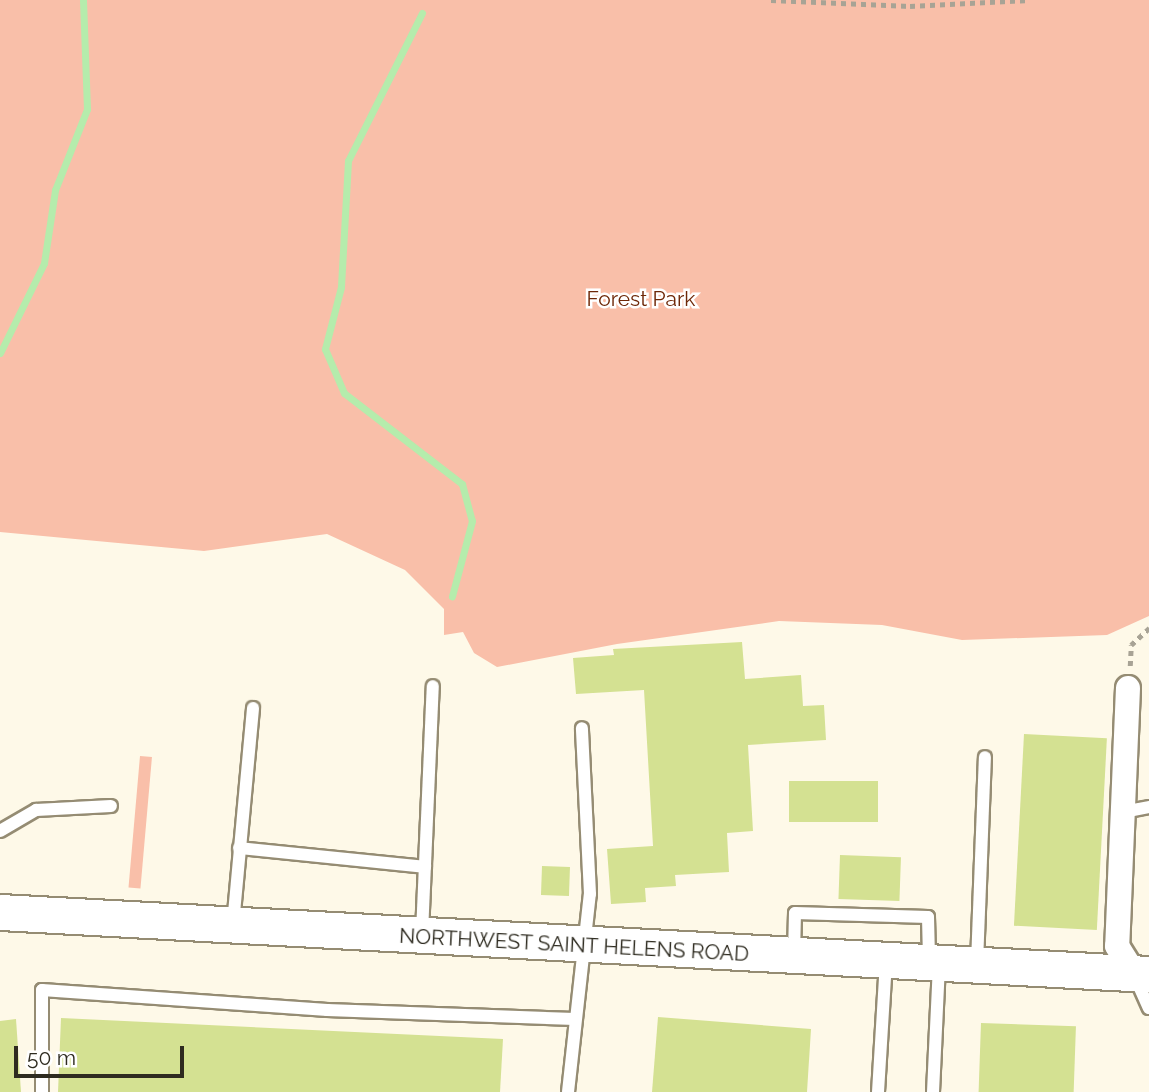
<!DOCTYPE html>
<style>
body{margin:0}
#map{position:relative;width:1149px;height:1092px;overflow:hidden;background:#fef9e8;font-family:Raleway,sans-serif}
div>[style]{position:absolute}
.green>*{inset:0;background:#f9bfa9;transform-origin:0 0}
.stream>*{height:7px;margin:-3.5px;padding:0 3.5px;transform-origin:3.5px;border-radius:3.5px;background:#b5ecac}
.building>*{inset:0;background:#d4e192;transform-origin:0 0}
.path>*{height:4.5px;margin-top:-2.25px;transform-origin:0;background:repeating-linear-gradient(90deg,#a8a395 0 5px,transparent 0 10px)}
.roads{filter:drop-shadow(2px 0 #958c73) drop-shadow(-2px 0 #958c73) drop-shadow(0 2px #958c73) drop-shadow(0 -2px #958c73)}
.service>*{height:12px;margin:-6px;padding:0 6px;transform-origin:6px;border-radius:6px;background:#fff}
.minor>*{height:24px;margin:-12px;padding:0 12px;transform-origin:12px;border-radius:12px;background:#fff}
.secondary>*{height:35px;margin:-17.5px;padding:0 17.5px;transform-origin:17.5px;border-radius:17.5px;background:#fff}
span{translate:-50% -50%;white-space:nowrap;text-align:center;line-height:1.15;-webkit-text-stroke:5px #fff;paint-order:stroke}
.park-label{font-size:21px;color:#6e2808}
.street-label{font-size:21px;color:#2e2b20}
.scale{position:absolute;left:14px;top:1046px;width:170px;height:32px;box-sizing:border-box;border:4px solid #2e2b20;border-top:0;padding-left:9px;font-size:21px;line-height:24px;white-space:nowrap;color:#2e2b20;-webkit-text-stroke:5px #fff;paint-order:stroke}
</style>
<div id="map">
<div class="green">
<i style="clip-path:polygon(0 0,1149px 0,1149px 616px,1107px 635px,962px 640px,882px 625px,779px 621px,617px 644px,497px 667px,474px 653px,463px 632px,444px 635px,444px 609px,405px 570px,327px 534px,204px 551px,0 532px)"></i>
<i style="left:140px;top:756px;width:12px;height:132px;rotate:5deg"></i>
</div>
<div class="stream">
<i style="left:422px;top:13px;width:165px;rotate:116.6deg"></i>
<i style="left:348px;top:161px;width:126px;rotate:93.2deg"></i>
<i style="left:341px;top:287px;width:64px;rotate:104.5deg"></i>
<i style="left:325px;top:349px;width:48px;rotate:66.6deg"></i>
<i style="left:344px;top:393px;width:149px;rotate:37.6deg"></i>
<i style="left:462px;top:484px;width:38px;rotate:75deg"></i>
<i style="left:472px;top:521px;width:78px;rotate:104.9deg"></i>
<i style="left:0;top:353px;width:100px;rotate:-63.9deg"></i>
<i style="left:44px;top:263px;width:74px;rotate:-81.4deg"></i>
<i style="left:55px;top:190px;width:87px;rotate:-68.4deg"></i>
<i style="left:87px;top:109px;width:109px;rotate:-92.1deg"></i>
</div>
<div class="building">
<i style="clip-path:polygon(742px 642px,745px 679px,801px 675px,803px 706px,824px 705px,826px 740px,748px 745px,753px 831px,727px 833px,729px 872px,675px 875px,676px 886px,645px 888px,646px 902px,611px 904px,607px 849px,653px 846px,644px 690px,576px 694px,573px 658px,614px 655px,613px 649px)"></i>
<i style="left:1024px;top:734px;width:83px;height:192px;rotate:3deg"></i>
<i style="left:789px;top:781px;width:89px;height:41px"></i>
<i style="left:840px;top:855px;width:61px;height:44px;rotate:2deg"></i>
<i style="left:542px;top:866px;width:28px;height:29px;rotate:2deg"></i>
<i style="clip-path:polygon(658px 1017px,811px 1029px,807px 1092px,652px 1092px)"></i>
<i style="clip-path:polygon(61px 1018px,503px 1039px,500px 1092px,58px 1092px)"></i>
<i style="clip-path:polygon(16px 1019px,21px 1092px,0 1092px,0 1021px)"></i>
<i style="left:981px;top:1023px;width:95px;height:69px;rotate:2deg"></i>
</div>
<div class="path">
<i style="left:771px;top:0;width:139px;rotate:2.5deg"></i>
<i style="left:910px;top:6px;width:120px;rotate:-2.9deg"></i>
<i style="left:1130px;top:666px;width:21px;rotate:-87deg"></i>
<i style="left:1131px;top:645px;width:25px;rotate:-43deg"></i>
</div>
<div class="roads">
<div class="service">
<i style="left:1123px;top:812px;width:26px;rotate:-11deg"></i>
<i style="left:0;top:831px;width:42px;rotate:-30.3deg"></i>
<i style="left:36px;top:810px;width:75px;rotate:-3.1deg"></i>
<i style="left:239px;top:848px;width:187px;rotate:5.8deg"></i>
<i style="left:233px;top:924px;width:217px;rotate:-84.7deg"></i>
<i style="left:422px;top:933px;width:247px;rotate:-87.5deg"></i>
<i style="left:794px;top:954px;width:41px;rotate:-88.6deg"></i>
<i style="left:795px;top:913px;width:133px;rotate:1.7deg"></i>
<i style="left:928px;top:917px;width:42px;rotate:88.6deg"></i>
<i style="left:977px;top:963px;width:206px;rotate:-87.8deg"></i>
<i style="left:1135px;top:977px;width:34px;rotate:66deg"></i>
<i style="left:42px;top:1092px;width:102px;rotate:-90deg"></i>
<i style="left:42px;top:990px;width:286px;rotate:4deg"></i>
<i style="left:327px;top:1010px;width:248px;rotate:2.1deg"></i>
<i style="left:568px;top:1092px;width:199px;rotate:-83.7deg"></i>
<i style="left:590px;top:894px;width:166px;rotate:-92.8deg"></i>
<i style="left:878px;top:1092px;width:131px;rotate:-86.5deg"></i>
<i style="left:933px;top:1092px;width:128px;rotate:-87.3deg"></i>
</div>
<div class="minor">
<i style="left:1128px;top:688px;width:258px;rotate:92.4deg"></i>
<i style="left:1117px;top:946px;width:32px;rotate:58deg"></i>
</div>
<div class="secondary">
<i style="left:0;top:912px;width:1151px;rotate:3.09deg"></i>
</div>
</div>
<div class="park-label">
<span style="left:641px;top:299px">Forest Park</span>
</div>
<div class="street-label">
<span style="left:574px;top:945px;rotate:3deg">NORTHWEST SAINT HELENS ROAD</span>
</div>
<div class="scale">50 m</div>
</div>
